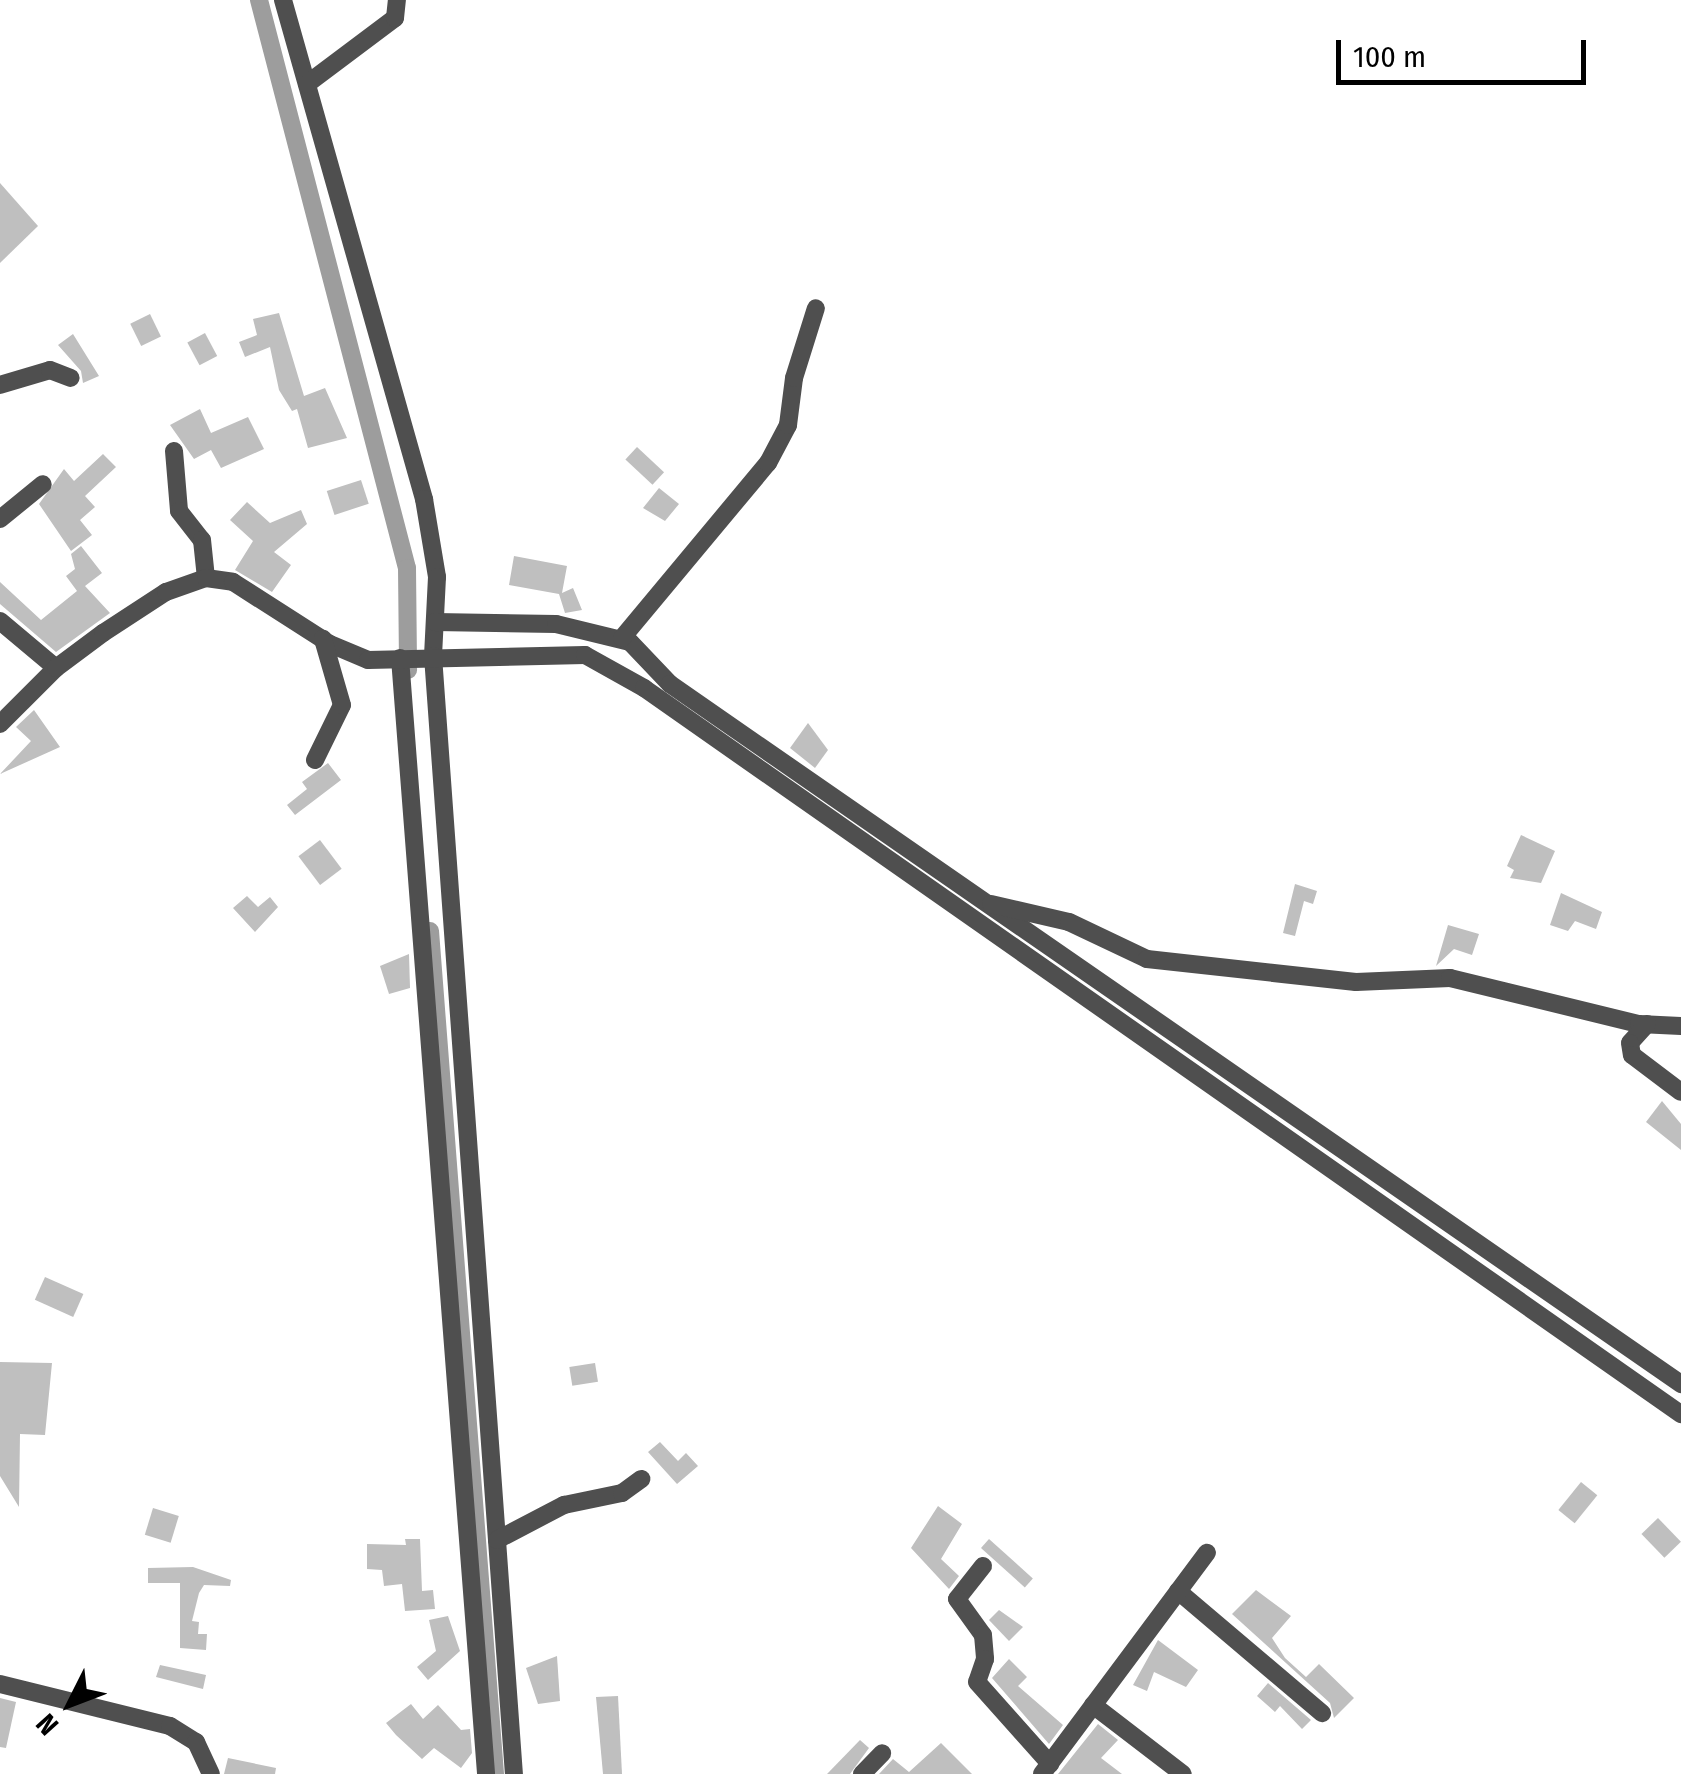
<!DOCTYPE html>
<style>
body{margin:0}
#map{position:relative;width:1681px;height:1774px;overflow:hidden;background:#fff;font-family:"Fira Sans Condensed",sans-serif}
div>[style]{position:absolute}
.canal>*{height:18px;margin:-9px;padding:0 9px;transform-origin:9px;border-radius:9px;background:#9d9d9d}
.building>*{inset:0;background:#bfbfbf;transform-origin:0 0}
.minor>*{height:18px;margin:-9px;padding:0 9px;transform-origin:9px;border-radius:9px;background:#4f4f4f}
span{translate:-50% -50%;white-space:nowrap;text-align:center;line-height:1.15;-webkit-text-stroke:8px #fff;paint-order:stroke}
.north{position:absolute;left:20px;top:1654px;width:100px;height:100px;-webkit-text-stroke:8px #fff;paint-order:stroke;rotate:228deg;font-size:28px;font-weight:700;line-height:40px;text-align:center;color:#000}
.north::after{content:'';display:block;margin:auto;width:35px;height:45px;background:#000;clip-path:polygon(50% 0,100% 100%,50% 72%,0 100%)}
.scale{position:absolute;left:1336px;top:40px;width:250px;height:45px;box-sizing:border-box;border:5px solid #000;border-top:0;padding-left:12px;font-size:30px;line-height:35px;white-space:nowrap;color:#000;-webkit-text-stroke:8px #fff;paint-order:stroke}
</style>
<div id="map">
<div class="canal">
<i style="left:259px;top:0;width:587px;rotate:75.4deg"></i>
<i style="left:407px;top:568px;width:102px;rotate:89.4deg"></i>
<i style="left:430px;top:931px;width:846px;rotate:85.59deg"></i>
</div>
<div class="building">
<i style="clip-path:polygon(0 183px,38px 226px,0 263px)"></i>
<i style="clip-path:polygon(279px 313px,304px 396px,325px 388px,347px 438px,308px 448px,297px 409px,292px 411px,279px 390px,270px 347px,245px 357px,239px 342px,257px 335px,253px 319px)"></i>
<i style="left:150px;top:314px;width:25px;height:22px;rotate:64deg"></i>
<i style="left:205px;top:333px;width:26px;height:20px;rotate:62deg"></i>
<i style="clip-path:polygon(73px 334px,99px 376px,83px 383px,81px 371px,58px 345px)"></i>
<i style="clip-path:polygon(200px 409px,211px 433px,248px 417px,264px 449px,221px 468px,211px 450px,194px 459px,170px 425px)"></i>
<i style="left:637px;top:447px;width:37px;height:17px;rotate:43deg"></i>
<i style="clip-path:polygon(103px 454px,116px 467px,85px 496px,95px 507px,80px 520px,92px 535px,71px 551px,39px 504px,64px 469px,74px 481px)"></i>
<i style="left:361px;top:480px;width:25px;height:36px;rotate:72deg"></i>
<i style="clip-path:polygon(659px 488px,679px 504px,665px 521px,643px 508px)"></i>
<i style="clip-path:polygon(247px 502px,270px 523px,301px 510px,307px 524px,274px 552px,291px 565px,272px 592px,235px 570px,253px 541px,230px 520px)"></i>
<i style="clip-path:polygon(81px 546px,102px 573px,85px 586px,110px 613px,56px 652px,0 604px,0 582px,41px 620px,77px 591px,66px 576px,75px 569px,71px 554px)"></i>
<i style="clip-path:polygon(514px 556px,567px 566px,562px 593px,573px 588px,582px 610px,565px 613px,559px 594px,509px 585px)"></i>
<i style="clip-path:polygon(34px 710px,60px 747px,0 774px,31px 741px,16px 727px)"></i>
<i style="clip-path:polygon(808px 723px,828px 750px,815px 768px,790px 748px)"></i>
<i style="clip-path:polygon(328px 763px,341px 780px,295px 815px,287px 805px,307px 789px,302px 782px)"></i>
<i style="clip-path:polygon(1521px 835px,1555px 851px,1541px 883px,1510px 878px,1514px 870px,1507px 866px)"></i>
<i style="left:320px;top:840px;width:36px;height:27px;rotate:53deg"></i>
<i style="clip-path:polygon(1295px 884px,1317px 891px,1313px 904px,1304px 901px,1295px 936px,1283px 933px)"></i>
<i style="clip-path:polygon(1561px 893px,1602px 912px,1596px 929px,1575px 921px,1568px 931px,1550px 925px)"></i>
<i style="clip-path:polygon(247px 896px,258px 907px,270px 897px,278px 907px,255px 932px,233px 908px)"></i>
<i style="clip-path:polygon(1448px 925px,1479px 934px,1472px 955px,1454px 949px,1436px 966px)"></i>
<i style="clip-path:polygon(409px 954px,410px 988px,389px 994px,380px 966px)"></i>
<i style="clip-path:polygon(1662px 1101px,1681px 1124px,1681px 1150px,1646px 1122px)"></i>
<i style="left:45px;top:1277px;width:42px;height:25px;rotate:24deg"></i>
<i style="clip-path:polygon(0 1362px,52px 1363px,45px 1435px,20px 1434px,19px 1507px,0 1476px)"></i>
<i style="left:595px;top:1363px;width:19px;height:26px;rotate:81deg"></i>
<i style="clip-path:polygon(660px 1442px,678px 1461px,686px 1453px,698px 1466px,677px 1484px,648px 1452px)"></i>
<i style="left:1581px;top:1482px;width:21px;height:36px;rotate:39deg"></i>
<i style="clip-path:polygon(938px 1506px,962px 1524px,941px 1559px,959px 1576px,949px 1589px,911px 1548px)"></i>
<i style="left:153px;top:1508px;width:27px;height:28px;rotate:17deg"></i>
<i style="left:1658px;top:1518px;width:33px;height:23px;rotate:46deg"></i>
<i style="clip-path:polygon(405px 1539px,420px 1539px,422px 1591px,433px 1590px,435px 1609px,405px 1611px,402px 1584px,384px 1586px,382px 1570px,367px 1569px,367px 1544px,406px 1545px)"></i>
<i style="left:989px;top:1539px;width:59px;height:12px;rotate:42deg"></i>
<i style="clip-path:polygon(193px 1567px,231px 1580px,230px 1586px,204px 1585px,199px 1593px,192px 1621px,199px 1622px,198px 1634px,207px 1634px,206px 1650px,180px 1648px,180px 1583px,148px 1583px,148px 1568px)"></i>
<i style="clip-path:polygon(1256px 1590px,1291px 1616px,1272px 1638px,1285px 1658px,1306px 1677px,1319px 1664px,1354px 1698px,1334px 1718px,1330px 1703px,1232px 1614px)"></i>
<i style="clip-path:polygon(999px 1610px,1023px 1627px,1009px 1641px,989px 1620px)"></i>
<i style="clip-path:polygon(448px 1616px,460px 1651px,428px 1680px,417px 1667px,436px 1651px,429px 1620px)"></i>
<i style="clip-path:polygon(1158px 1640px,1198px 1670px,1186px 1687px,1154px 1672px,1147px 1691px,1133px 1685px)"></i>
<i style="clip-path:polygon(557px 1656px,560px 1701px,538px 1704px,526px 1668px)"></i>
<i style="clip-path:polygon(1009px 1659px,1027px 1677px,1018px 1686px,1063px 1725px,1049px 1744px,992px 1678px)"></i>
<i style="clip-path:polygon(160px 1665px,206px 1675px,203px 1689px,156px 1677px)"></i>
<i style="clip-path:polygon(1268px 1683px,1311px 1720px,1302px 1729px,1280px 1706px,1275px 1712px,1257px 1696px)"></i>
<i style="clip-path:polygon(618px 1696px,622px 1774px,603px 1774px,596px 1697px)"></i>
<i style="clip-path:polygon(0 1698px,16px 1702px,6px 1748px,0 1747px)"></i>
<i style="clip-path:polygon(411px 1704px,423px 1719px,438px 1705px,461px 1730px,470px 1729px,472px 1753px,461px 1768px,434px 1748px,422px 1759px,396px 1735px,386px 1723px)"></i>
<i style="clip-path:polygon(1098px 1724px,1118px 1740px,1101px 1758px,1122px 1774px,1058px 1774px)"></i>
<i style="clip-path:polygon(860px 1740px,869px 1748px,850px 1774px,827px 1774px)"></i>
<i style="clip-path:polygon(941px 1743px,972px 1774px,879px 1774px,893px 1759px,909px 1772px)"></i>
<i style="clip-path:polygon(228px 1758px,276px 1768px,275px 1774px,224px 1774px)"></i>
</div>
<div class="minor">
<i style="left:283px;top:0;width:519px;rotate:74.22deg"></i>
<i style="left:424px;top:499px;width:79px;rotate:80.5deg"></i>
<i style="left:437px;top:577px;width:79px;rotate:92.9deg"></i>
<i style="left:433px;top:656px;width:1121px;rotate:85.86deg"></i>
<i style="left:307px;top:84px;width:110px;rotate:-36.9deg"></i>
<i style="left:395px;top:18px;width:18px;rotate:-84deg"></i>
<i style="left:0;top:385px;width:52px;rotate:-16.7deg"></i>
<i style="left:50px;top:370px;width:22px;rotate:21deg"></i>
<i style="left:174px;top:451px;width:60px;rotate:85.2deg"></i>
<i style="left:179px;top:511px;width:37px;rotate:52deg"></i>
<i style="left:202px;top:540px;width:38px;rotate:84deg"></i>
<i style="left:0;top:519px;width:55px;rotate:-39.1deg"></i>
<i style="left:0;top:621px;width:73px;rotate:40deg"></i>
<i style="left:435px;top:622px;width:121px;rotate:0.9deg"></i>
<i style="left:556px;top:624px;width:76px;rotate:13.7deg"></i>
<i style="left:630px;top:642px;width:58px;rotate:46.4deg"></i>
<i style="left:670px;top:684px;width:1230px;rotate:34.7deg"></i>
<i style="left:622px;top:638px;width:228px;rotate:-50.2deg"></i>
<i style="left:768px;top:463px;width:43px;rotate:-62.2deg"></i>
<i style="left:788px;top:425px;width:47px;rotate:-82.7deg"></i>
<i style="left:794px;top:378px;width:73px;rotate:-72.6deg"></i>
<i style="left:400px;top:658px;width:1119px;rotate:85.59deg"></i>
<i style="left:0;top:724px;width:79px;rotate:-45deg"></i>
<i style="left:56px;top:668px;width:59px;rotate:-36.7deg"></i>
<i style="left:103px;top:633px;width:75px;rotate:-33.1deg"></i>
<i style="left:166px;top:592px;width:42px;rotate:-19.3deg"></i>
<i style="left:206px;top:578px;width:27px;rotate:8deg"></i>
<i style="left:233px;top:582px;width:115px;rotate:32.6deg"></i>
<i style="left:330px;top:644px;width:41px;rotate:22.8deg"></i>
<i style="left:368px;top:660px;width:217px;rotate:-1.3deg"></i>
<i style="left:585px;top:655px;width:68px;rotate:29.2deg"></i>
<i style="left:644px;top:688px;width:1266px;rotate:35deg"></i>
<i style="left:315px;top:760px;width:61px;rotate:-63.9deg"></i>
<i style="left:342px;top:705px;width:69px;rotate:-106.1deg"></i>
<i style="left:991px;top:904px;width:80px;rotate:13deg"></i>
<i style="left:1069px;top:922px;width:86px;rotate:25.4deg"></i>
<i style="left:1147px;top:959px;width:210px;rotate:6.3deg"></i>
<i style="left:1356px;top:982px;width:94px;rotate:-2.4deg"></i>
<i style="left:1450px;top:978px;width:195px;rotate:13.7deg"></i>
<i style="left:1639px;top:1024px;width:42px;rotate:2.7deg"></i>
<i style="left:1647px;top:1024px;width:25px;rotate:132deg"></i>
<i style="left:1630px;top:1043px;width:12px;rotate:81deg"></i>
<i style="left:1632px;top:1055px;width:61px;rotate:37.1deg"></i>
<i style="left:497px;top:1540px;width:76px;rotate:-27.6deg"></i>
<i style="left:564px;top:1505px;width:59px;rotate:-11.7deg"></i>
<i style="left:622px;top:1493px;width:24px;rotate:-36deg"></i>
<i style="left:983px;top:1566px;width:42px;rotate:128.2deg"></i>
<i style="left:957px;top:1599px;width:44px;rotate:54.2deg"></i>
<i style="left:983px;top:1635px;width:24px;rotate:85deg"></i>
<i style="left:985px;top:1659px;width:24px;rotate:109deg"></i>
<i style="left:977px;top:1682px;width:110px;rotate:48.3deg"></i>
<i style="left:1178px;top:1591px;width:189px;rotate:40.3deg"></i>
<i style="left:0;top:1684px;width:175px;rotate:13.9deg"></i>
<i style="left:170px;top:1726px;width:31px;rotate:32deg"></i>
<i style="left:196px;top:1742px;width:35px;rotate:65deg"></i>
<i style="left:1093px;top:1705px;width:113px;rotate:37.5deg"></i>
<i style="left:862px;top:1774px;width:29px;rotate:-46deg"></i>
<i style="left:1042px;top:1774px;width:276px;rotate:-53.3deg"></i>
</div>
<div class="north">N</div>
<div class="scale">100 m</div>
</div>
